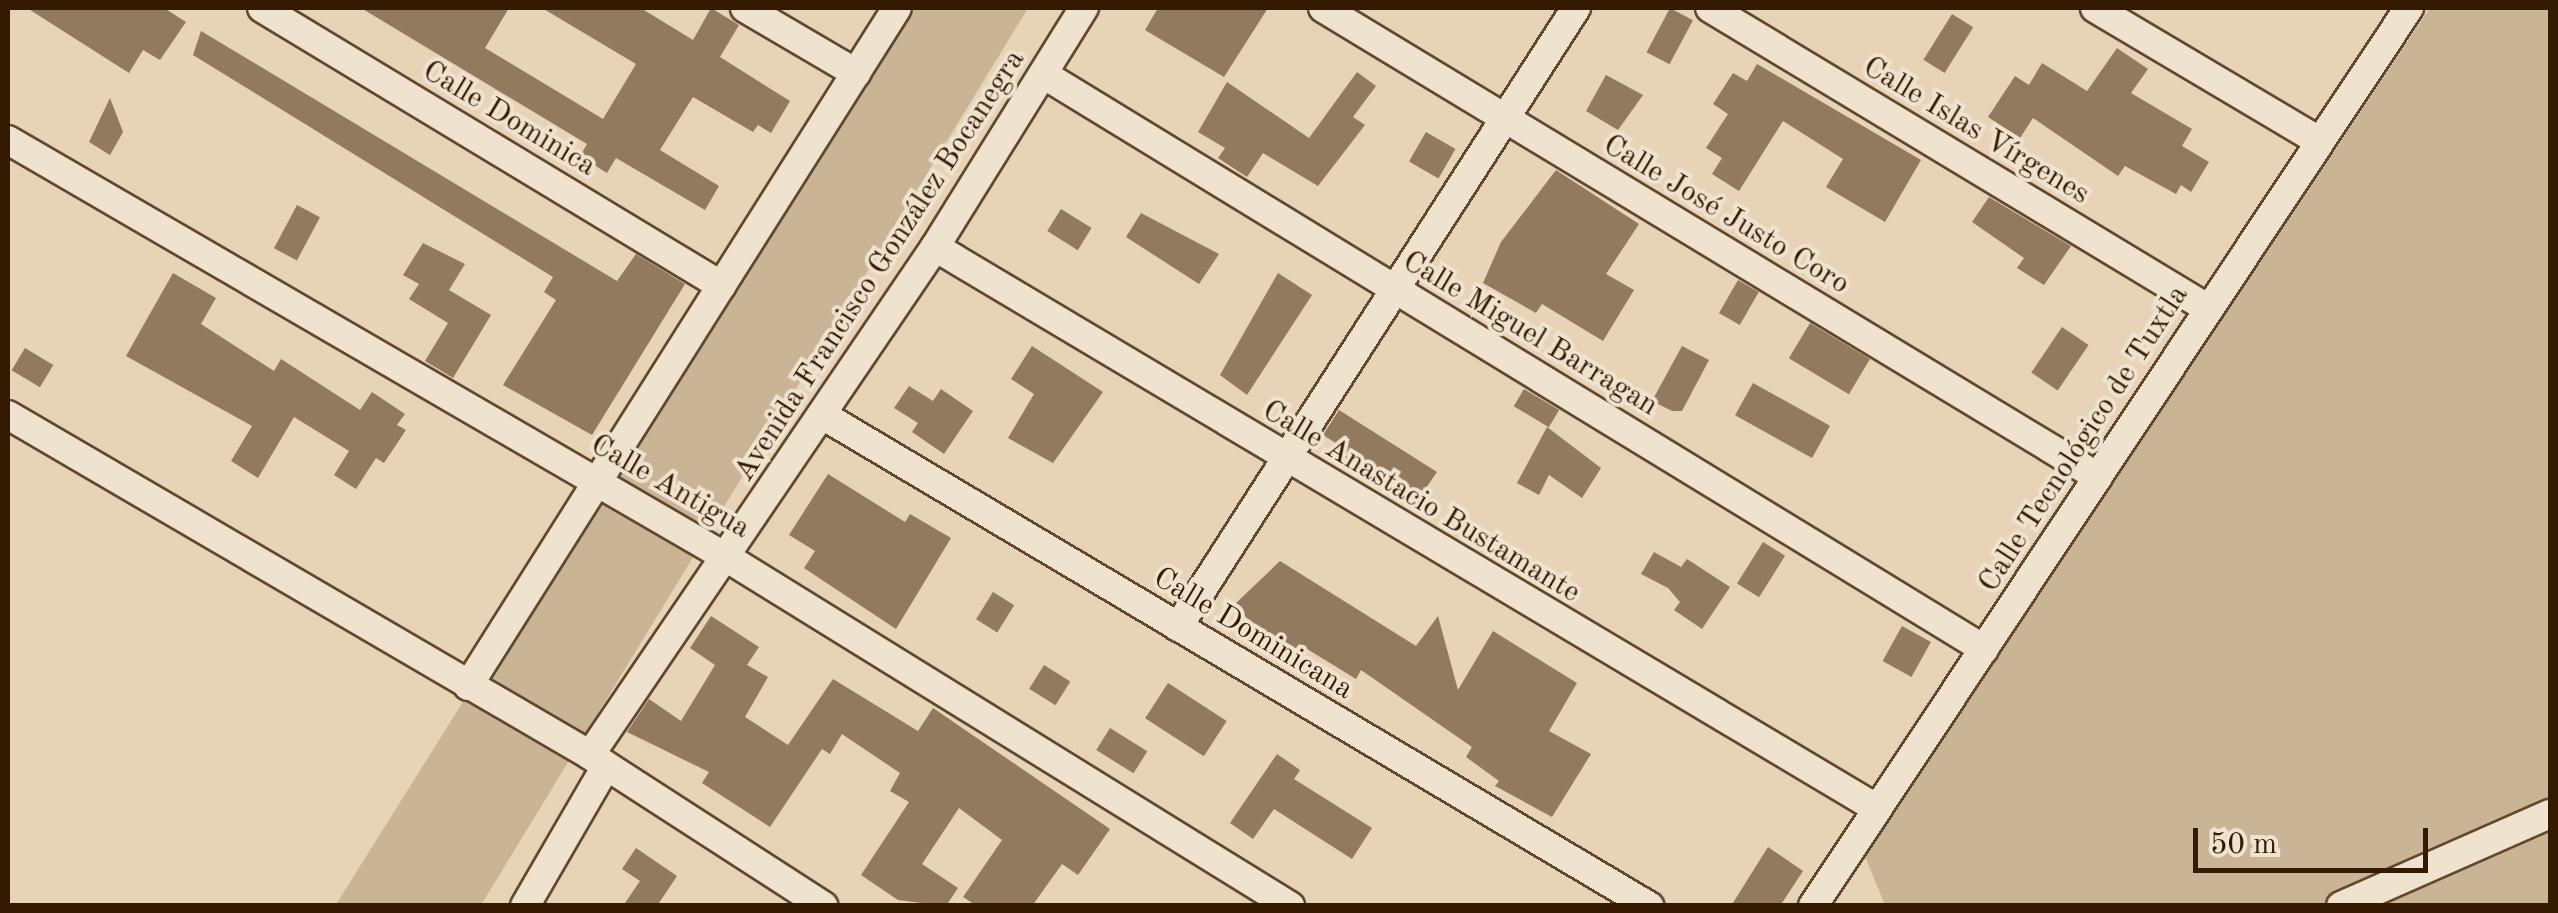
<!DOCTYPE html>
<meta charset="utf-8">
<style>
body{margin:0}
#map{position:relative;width:2558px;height:913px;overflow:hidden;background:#e7d3b5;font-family:"Old Standard TT",serif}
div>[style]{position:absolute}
.green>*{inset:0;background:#c9b496}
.building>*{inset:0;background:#917a5e;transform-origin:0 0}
.roads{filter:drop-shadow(2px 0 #61482d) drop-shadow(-2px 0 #61482d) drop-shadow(0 2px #61482d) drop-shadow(0 -2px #61482d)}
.minor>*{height:28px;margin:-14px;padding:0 14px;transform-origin:14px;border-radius:14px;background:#efe2cf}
span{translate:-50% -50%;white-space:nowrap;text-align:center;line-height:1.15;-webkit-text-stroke:8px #efe2cf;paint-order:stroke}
.street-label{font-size:30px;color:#341a00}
.frame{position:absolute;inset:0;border:10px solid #341a00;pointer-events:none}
.scale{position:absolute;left:2193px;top:828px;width:235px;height:45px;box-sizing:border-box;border:5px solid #341a00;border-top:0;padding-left:12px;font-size:30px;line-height:35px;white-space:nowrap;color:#341a00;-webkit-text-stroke:8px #efe2cf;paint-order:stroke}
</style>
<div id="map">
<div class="green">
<i style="clip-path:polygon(898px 8px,1028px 8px,481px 905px,335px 906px)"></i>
<i style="clip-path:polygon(2430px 8px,2550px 8px,2550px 905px,1885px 905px,1864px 854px)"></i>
</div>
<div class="building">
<i style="clip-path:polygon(27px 8px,164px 8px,186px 22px,160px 60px,143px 50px,129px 73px)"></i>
<i style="clip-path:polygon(361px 8px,509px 8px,485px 48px,603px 119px,636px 64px,542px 8px,644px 10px,693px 40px,711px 8px,739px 25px,720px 57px,790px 101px,771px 133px,758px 125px,753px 132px,693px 97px,660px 150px,719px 186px,705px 210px,616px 158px,607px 173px,580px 156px,587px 144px)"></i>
<i style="clip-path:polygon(1158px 8px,1268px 8px,1224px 77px,1145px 30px)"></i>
<i style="left:1670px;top:8px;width:26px;height:50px;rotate:28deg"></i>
<i style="left:1952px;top:14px;width:25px;height:54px;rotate:32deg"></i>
<i style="clip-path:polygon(201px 31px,617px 281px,636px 254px,685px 284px,592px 435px,503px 385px,556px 300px,544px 292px,553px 277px,193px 55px)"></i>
<i style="clip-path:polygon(2117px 48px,2148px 69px,2131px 93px,2192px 129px,2182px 146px,2209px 162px,2191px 192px,2181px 185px,2176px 194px,2125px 166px,2118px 176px,2033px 118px,2020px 138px,1988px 117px,2015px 76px,2029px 85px,2042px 63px,2087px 91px)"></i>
<i style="clip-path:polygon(1757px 64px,1921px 160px,1885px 222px,1826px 187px,1843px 159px,1783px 121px,1739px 191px,1712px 174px,1722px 158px,1706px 148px,1728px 114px,1713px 104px,1733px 73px,1747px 81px)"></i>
<i style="clip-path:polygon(1357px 72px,1376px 86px,1353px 117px,1365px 125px,1318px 186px,1263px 153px,1247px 177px,1218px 158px,1225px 148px,1198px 132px,1227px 82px,1309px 138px)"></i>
<i style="clip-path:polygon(1606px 75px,1643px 95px,1618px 130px,1586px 111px)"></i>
<i style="clip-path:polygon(110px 98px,123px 132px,110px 155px,89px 142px)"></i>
<i style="left:1426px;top:132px;width:34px;height:34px;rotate:30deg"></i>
<i style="clip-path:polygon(1556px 170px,1639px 224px,1606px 274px,1634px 290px,1603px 341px,1542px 304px,1536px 313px,1483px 283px,1501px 242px)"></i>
<i style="clip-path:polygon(1989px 197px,2071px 246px,2044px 285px,2017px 268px,2024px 258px,1972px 222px)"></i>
<i style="left:297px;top:205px;width:26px;height:49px;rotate:28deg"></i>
<i style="left:1061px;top:209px;width:36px;height:26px;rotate:32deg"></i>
<i style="clip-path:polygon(1141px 213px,1219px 254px,1199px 284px,1126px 237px)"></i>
<i style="clip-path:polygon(423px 243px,465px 264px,449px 290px,491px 315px,453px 378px,425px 361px,448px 323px,409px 299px,419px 284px,403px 275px)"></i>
<i style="clip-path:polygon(173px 273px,216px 298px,201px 324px,274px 371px,281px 359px,360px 410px,372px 392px,405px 414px,397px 425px,406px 430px,384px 463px,376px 458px,356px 489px,334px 475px,349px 451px,294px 417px,258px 478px,231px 461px,252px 426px,126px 356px)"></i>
<i style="clip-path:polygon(1278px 273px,1312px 295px,1247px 395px,1220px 375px)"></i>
<i style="left:1738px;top:280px;width:24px;height:38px;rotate:30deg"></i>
<i style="left:1810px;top:323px;width:70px;height:41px;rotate:31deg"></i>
<i style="left:2062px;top:327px;width:32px;height:55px;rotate:34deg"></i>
<i style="clip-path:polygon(1032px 346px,1103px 392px,1053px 463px,1008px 438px,1034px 394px,1011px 379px)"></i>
<i style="clip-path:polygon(1682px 346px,1709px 360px,1682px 411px,1672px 411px,1652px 401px)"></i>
<i style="left:25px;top:348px;width:33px;height:26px;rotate:31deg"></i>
<i style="left:1753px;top:383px;width:88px;height:37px;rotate:29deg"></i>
<i style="clip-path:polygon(909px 386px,933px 401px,941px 389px,973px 411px,944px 454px,912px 432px,918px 423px,894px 408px)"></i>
<i style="left:1524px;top:389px;width:41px;height:20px;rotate:31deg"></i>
<i style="clip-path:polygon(1339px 410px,1437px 472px,1413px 507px,1333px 453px,1339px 445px,1323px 435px)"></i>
<i style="clip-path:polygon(1547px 427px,1601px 468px,1582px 498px,1549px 475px,1539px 495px,1517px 483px)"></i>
<i style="clip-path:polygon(828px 474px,905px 522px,910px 514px,951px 538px,896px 629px,804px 568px,815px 551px,789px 535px)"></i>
<i style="left:1763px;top:542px;width:26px;height:49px;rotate:32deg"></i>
<i style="clip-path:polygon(1654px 552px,1681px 567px,1687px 559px,1730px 587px,1702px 629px,1674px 610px,1680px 602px,1668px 588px,1641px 574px)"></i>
<i style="clip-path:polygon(1280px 561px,1416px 646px,1438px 616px,1458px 690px,1493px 631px,1577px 683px,1549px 731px,1591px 754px,1552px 817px,1495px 786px,1499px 781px,1466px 757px,1472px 747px,1361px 670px,1356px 679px,1299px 644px,1289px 657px,1247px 618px,1234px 605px)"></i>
<i style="left:993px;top:592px;width:25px;height:32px;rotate:32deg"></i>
<i style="clip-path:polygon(711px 616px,759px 647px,747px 665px,768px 677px,745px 717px,788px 745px,833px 679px,918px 731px,933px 708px,1110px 829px,1078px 875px,1062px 864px,1032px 906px,977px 906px,963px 897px,1002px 840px,959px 808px,922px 864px,958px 888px,946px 906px,898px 900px,861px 875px,909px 802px,890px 791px,900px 773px,842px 734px,830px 754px,822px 749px,770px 827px,702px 783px,709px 772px,627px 732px,649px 699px,681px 721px,715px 665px,690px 648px)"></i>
<i style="left:1902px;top:626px;width:33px;height:40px;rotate:29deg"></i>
<i style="left:1044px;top:665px;width:31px;height:28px;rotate:32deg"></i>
<i style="left:1168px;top:683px;width:70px;height:42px;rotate:33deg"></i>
<i style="left:1110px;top:728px;width:44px;height:26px;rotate:32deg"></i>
<i style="clip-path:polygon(1277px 754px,1300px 770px,1294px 779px,1372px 828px,1352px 859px,1274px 809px,1253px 839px,1230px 823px)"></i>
<i style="clip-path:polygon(1768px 847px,1803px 871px,1780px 906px,1731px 906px)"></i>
<i style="clip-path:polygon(636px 848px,677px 876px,657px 906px,623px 906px,640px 881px,622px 869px)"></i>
</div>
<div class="roads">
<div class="minor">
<i style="left:262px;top:8px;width:537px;rotate:31.15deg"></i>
<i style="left:745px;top:8px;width:129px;rotate:30.4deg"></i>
<i style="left:1323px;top:8px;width:906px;rotate:31.18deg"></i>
<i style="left:1710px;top:8px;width:583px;rotate:31.1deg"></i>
<i style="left:2095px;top:8px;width:261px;rotate:30.7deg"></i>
<i style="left:1043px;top:74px;width:1103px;rotate:31.43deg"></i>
<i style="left:8px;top:140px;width:834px;rotate:30.16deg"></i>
<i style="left:729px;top:559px;width:660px;rotate:31.74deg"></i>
<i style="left:935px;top:247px;width:1096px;rotate:30.8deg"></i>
<i style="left:8px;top:415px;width:674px;rotate:30.29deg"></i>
<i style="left:590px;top:755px;width:278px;rotate:32.9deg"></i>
<i style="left:824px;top:416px;width:960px;rotate:30.71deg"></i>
<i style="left:1178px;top:627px;width:736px;rotate:-57.26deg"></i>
<i style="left:468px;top:686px;width:802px;rotate:-57.68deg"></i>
<i style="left:590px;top:755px;width:614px;rotate:-55.82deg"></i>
<i style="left:935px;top:247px;width:282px;rotate:-58.1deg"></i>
<i style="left:525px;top:906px;width:162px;rotate:-59.9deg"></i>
<i style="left:1813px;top:906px;width:1078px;rotate:-56.43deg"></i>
<i style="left:2341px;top:906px;width:228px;rotate:-23.8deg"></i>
</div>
</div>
<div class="street-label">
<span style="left:509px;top:119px;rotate:31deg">Calle Dominica</span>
<span style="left:1976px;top:131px;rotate:31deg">Calle Islas Vírgenes</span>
<span style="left:1726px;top:215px;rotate:31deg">Calle José Justo Coro</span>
<span style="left:880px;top:266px;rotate:-57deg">Avenida Francisco González Bocanegra</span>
<span style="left:1530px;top:334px;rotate:31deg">Calle Miguel Barragan</span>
<span style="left:2084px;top:439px;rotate:-57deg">Calle Tecnológico de Tuxtla</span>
<span style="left:670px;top:487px;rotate:30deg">Calle Antigua</span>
<span style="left:1421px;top:502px;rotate:31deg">Calle Anastacio Bustamante</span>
<span style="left:1253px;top:634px;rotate:31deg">Calle Dominicana</span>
</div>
<div class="frame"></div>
<div class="scale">50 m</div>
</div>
